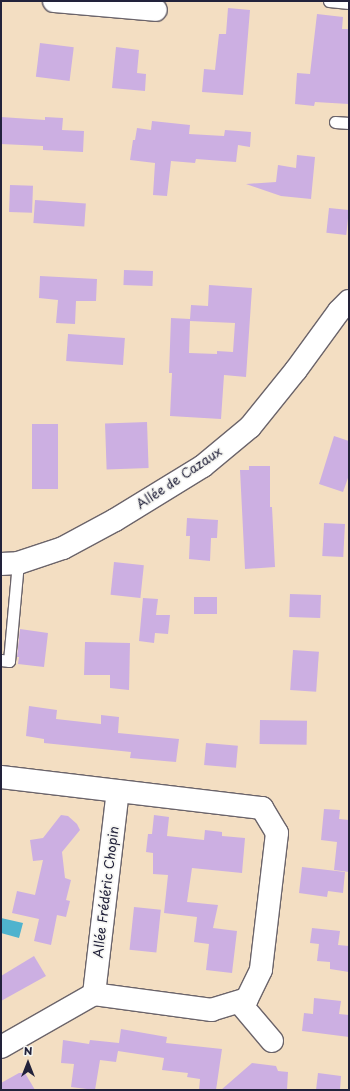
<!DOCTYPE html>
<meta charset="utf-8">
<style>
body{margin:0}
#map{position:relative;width:350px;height:1091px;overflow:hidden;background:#f3dec2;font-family:"Playpen Sans",sans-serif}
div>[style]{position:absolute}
.water>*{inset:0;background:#4fb3ce}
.building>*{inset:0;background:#ccafe2;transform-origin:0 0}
.roads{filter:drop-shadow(1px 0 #6b646a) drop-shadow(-1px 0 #6b646a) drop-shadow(0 1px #6b646a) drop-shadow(0 -1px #6b646a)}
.lane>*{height:11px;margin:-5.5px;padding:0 5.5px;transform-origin:5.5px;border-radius:5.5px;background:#fff}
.street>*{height:22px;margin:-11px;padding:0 11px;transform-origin:11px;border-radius:11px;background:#fff}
span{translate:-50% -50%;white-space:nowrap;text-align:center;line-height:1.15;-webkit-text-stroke:3.5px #f6f6f2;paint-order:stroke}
.street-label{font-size:13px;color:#22223b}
.frame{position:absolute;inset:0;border:2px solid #22223b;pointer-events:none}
.north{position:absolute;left:8px;top:1043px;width:40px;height:40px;-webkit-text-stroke:3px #f6f6f2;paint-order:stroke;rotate:0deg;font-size:11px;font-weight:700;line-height:16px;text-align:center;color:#22223b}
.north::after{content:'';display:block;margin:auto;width:14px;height:18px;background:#22223b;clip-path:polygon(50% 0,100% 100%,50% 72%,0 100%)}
</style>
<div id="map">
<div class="water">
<i style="clip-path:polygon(1px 918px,23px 923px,19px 938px,1px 933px)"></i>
</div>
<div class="building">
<i style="clip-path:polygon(228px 8px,250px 10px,243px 95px,202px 92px,204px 69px,215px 70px,219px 34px,226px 34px)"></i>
<i style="clip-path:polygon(317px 14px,343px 17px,342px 29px,349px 29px,349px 104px,315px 102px,314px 106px,295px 104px,297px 73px,310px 74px)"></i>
<i style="left:40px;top:43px;width:34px;height:34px;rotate:7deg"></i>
<i style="clip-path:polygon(116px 47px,139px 50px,137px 73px,146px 74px,145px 91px,112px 88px)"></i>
<i style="clip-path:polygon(1px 117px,45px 120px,45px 117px,63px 118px,62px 130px,84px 131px,83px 152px,43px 150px,43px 146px,1px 144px)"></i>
<i style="clip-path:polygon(152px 121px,190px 125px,189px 134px,224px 136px,225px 130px,251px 132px,250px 147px,238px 145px,236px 162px,196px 159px,195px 163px,171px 161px,167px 196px,153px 195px,155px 163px,130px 160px,133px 140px,135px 140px,137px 128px,151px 130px)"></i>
<i style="clip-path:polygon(297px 155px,315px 157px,311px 199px,281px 196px,246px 184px,276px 182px,278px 165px,296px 168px)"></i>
<i style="left:10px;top:185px;width:23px;height:27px;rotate:2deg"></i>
<i style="left:35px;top:200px;width:51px;height:23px;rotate:4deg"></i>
<i style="left:329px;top:208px;width:20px;height:25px;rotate:6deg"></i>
<i style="left:124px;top:270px;width:29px;height:15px;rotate:2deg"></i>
<i style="clip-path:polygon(40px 276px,97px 279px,96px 301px,76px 301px,75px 324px,56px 323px,58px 300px,39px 298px)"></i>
<i style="clip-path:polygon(evenodd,209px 285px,252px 288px,246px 377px,224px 375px,221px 419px,170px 416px,172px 373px,169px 373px,171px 318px,190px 319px,191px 305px,208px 306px,209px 285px,190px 321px,235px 323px,233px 352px,217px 351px,217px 354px,189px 353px,190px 321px)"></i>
<i style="left:68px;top:334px;width:57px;height:27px;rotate:4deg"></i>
<i style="left:147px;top:422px;width:46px;height:42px;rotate:88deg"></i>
<i style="left:32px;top:424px;width:26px;height:65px"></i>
<i style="clip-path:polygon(334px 436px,349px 441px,349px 475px,343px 492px,319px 484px)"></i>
<i style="clip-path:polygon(249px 466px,270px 466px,270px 507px,272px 507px,275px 567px,245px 569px,240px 470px,249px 470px)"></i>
<i style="clip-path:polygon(187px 518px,218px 520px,217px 538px,211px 538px,210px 561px,189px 559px,190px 536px,186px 536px)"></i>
<i style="left:324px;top:523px;width:21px;height:33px;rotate:3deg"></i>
<i style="left:114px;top:562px;width:30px;height:33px;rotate:6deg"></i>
<i style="left:290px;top:594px;width:31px;height:23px;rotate:2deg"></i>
<i style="left:217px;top:597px;width:17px;height:23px;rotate:90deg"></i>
<i style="clip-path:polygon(143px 598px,158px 599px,156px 615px,170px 615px,168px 634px,155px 633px,154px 643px,139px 641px)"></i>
<i style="clip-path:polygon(20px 629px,48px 633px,44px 667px,18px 664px,19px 657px,17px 657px)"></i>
<i style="clip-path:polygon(85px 642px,130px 643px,129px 690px,110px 688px,110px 675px,84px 675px)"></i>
<i style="left:293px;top:650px;width:26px;height:40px;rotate:4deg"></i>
<i style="clip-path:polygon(29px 706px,57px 710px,56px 719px,101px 724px,101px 715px,119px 717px,118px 733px,179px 739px,176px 762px,130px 758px,131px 752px,44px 743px,44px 739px,26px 736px)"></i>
<i style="left:260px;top:720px;width:47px;height:24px;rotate:1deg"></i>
<i style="left:206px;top:743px;width:32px;height:22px;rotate:5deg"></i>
<i style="clip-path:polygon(324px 809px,340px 810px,339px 819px,349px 820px,349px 872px,334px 870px,337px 842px,321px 840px)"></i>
<i style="clip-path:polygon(61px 815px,68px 816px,77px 824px,80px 830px,62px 852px,65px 878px,71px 880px,66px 900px,70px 901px,66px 917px,57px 915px,51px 945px,34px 941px,39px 919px,12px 913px,17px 891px,35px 895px,43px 860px,33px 861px,30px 840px,43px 838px)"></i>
<i style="clip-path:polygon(154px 815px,169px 817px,167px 836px,204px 840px,205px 830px,222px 832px,222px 836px,245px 838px,242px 873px,192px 868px,187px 902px,218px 905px,213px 928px,237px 931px,232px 973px,206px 970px,209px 944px,194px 942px,197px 917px,164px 913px,168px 875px,153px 874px,153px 853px,146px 852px,148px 834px,152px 834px)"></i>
<i style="clip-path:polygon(302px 867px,345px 872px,343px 893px,328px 891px,327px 897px,299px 893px)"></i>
<i style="left:134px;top:907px;width:27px;height:43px;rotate:6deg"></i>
<i style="clip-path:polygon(312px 928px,340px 931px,338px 945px,349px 946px,349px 972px,330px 969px,330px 962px,317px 961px,319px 944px,310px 943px)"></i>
<i style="clip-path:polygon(34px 956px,46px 976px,1px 1001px,1px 976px)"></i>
<i style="clip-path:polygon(314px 998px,341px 1001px,339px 1014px,349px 1015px,349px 1037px,302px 1031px,304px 1013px,313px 1014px)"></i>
<i style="clip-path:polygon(121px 1029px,167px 1037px,166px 1043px,222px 1049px,216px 1090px,199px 1090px,200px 1079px,187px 1077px,188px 1073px,162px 1070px,164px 1058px,118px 1051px,116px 1062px,100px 1060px,95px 1090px,71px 1087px,74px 1064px,61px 1063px,63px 1040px,89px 1044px,90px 1040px,119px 1043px)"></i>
<i style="clip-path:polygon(252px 1063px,276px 1066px,278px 1071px,288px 1072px,287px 1090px,221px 1090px)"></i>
<i style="clip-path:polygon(19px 1073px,25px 1073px,35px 1090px,1px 1090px,1px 1083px)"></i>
<i style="clip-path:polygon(318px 1073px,341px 1076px,340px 1090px,316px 1090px)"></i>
</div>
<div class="roads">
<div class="lane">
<i style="left:329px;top:1px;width:20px;rotate:6deg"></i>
<i style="left:335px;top:122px;width:14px;rotate:4deg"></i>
<i style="left:1px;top:660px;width:8px;rotate:7deg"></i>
<i style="left:9px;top:661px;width:98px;rotate:-84.8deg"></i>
</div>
<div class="street">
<i style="left:54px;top:1px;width:102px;rotate:5deg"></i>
<i style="left:1px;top:564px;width:17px;rotate:-3deg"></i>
<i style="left:18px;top:563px;width:47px;rotate:-18.4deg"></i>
<i style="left:63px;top:548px;width:59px;rotate:-28.3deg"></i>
<i style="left:115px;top:520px;width:103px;rotate:-31.5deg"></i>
<i style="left:203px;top:466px;width:61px;rotate:-39.7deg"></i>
<i style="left:250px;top:427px;width:73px;rotate:-51.1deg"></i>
<i style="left:296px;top:370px;width:73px;rotate:-53.9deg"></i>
<i style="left:339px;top:311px;width:14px;rotate:-45deg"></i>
<i style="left:1px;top:777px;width:263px;rotate:6.8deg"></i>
<i style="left:262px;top:808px;width:29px;rotate:59deg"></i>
<i style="left:277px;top:833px;width:138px;rotate:96.7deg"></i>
<i style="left:261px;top:970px;width:32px;rotate:116deg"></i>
<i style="left:247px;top:999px;width:37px;rotate:163deg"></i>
<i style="left:212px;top:1010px;width:119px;rotate:-172.3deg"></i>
<i style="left:94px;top:994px;width:107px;rotate:150.3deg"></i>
<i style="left:94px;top:994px;width:204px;rotate:-83.3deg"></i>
<i style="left:239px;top:1002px;width:51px;rotate:49.8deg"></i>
</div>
</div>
<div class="street-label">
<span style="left:179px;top:478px;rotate:-34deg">Allée de Cazaux</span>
<span style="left:106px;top:892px;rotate:-83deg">Allée Frédéric Chopin</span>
</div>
<div class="frame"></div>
<div class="north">N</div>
</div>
